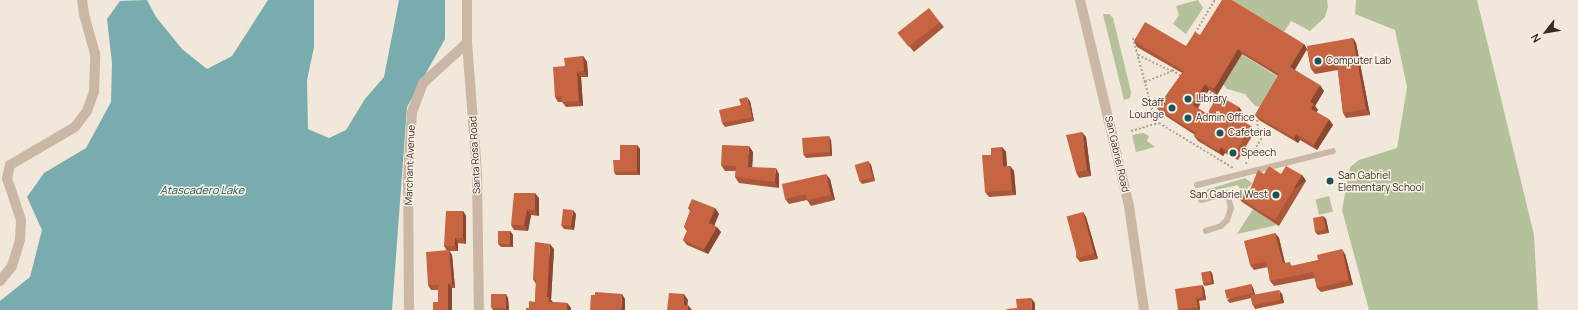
<!DOCTYPE html>
<style>
body{margin:0}
#map{position:relative;width:1578px;height:310px;overflow:hidden;background:#f2e7db;font-family:Manrope,sans-serif}
div>[style]{position:absolute}
.green>*{inset:0;background:#b4c19a;transform-origin:0 0}
.water>*{inset:0;background:#79acaf}
.path>*{height:2px;margin-top:-1px;transform-origin:0;background:repeating-linear-gradient(90deg,#b6a191 0 2px,transparent 0 4px)}
.service>*{height:6px;margin:-3px;padding:0 3px;transform-origin:3px;border-radius:3px;background:#cab7a6}
.minor>*{height:10px;margin:-5px;padding:0 5px;transform-origin:5px;border-radius:5px;background:#cab7a6}
.tertiary>*{height:10px;margin:-5px;padding:0 5px;transform-origin:5px;border-radius:5px;background:#cab7a6}
.wall>*{inset:0;background:#ab573a}
.shaded-wall>*{inset:0;background:#8b472f;transform-origin:0 0}
.building>*{inset:0;background:#c76543;transform-origin:0 0}
.dots>*{width:11px;height:11px;translate:-50% -50%;box-sizing:border-box;border:2px solid #faf1e7;border-radius:50%}
span{translate:-50% -50%;white-space:nowrap;text-align:center;line-height:1.15;-webkit-text-stroke:3px #faf1e7;paint-order:stroke}
.poi-label{font-size:10px;color:#362c27}
.left{translate:0 -50%;text-align:left}
.right{translate:-100% -50%;text-align:right}
.street-label{font-size:10px;color:#362c27}
.water-label{font-size:11px;color:#1c5358;font-style:italic}
.north{position:absolute;left:1526px;top:12px;width:40px;height:40px;-webkit-text-stroke:3px #faf1e7;paint-order:stroke;rotate:239deg;font-size:11px;font-weight:700;line-height:16px;text-align:center;color:#362c27}
.north::after{content:'';display:block;margin:auto;width:14px;height:18px;background:#362c27;clip-path:polygon(50% 0,100% 100%,50% 72%,0 100%)}
</style>
<div id="map">
<div class="green">
<i style="clip-path:polygon(1198px 0,1203px 8px,1186px 34px,1173px 24px,1179px 15px,1176px 6px)"></i>
<i style="clip-path:polygon(1232px 0,1327px 0,1328px 7px,1325px 17px,1310px 31px,1291px 21px,1284px 32px)"></i>
<i style="clip-path:polygon(1356px 0,1477px 0,1534px 235px,1538px 310px,1369px 310px,1342px 210px,1350px 167px,1359px 160px,1397px 148px,1407px 87px,1395px 30px,1355px 14px)"></i>
<i style="clip-path:polygon(1103px 14px,1109px 14px,1113px 18px,1131px 92px,1130px 98px,1124px 100px)"></i>
<i style="clip-path:polygon(1241px 54px,1280px 78px,1262px 107px,1255px 106px,1245px 94px,1227px 89px,1223px 84px)"></i>
<i style="clip-path:polygon(1143px 133px,1149px 136px,1147px 141px,1155px 147px,1136px 152px,1132px 135px)"></i>
<i style="clip-path:polygon(1245px 178px,1252px 183px,1243px 197px,1238px 185px,1207px 192px,1206px 190px)"></i>
<i style="left:1329px;top:196px;width:16px;height:14px;rotate:76deg"></i>
<i style="clip-path:polygon(1253px 209px,1277px 225px,1237px 234px)"></i>
</div>
<div class="water">
<i style="clip-path:polygon(147px 0,156px 17px,182px 49px,207px 69px,232px 56px,268px 0,314px 0,314px 47px,307px 80px,308px 129px,329px 138px,346px 130px,365px 99px,384px 77px,399px 0,445px 0,445px 39px,407px 107px,392px 310px,0 310px,0 301px,30px 277px,42px 230px,27px 197px,44px 173px,86px 148px,111px 102px,112px 63px,107px 19px,120px 1px)"></i>
</div>
<div class="path">
<i style="left:1195px;top:33px;width:39px;rotate:-59deg"></i>
<i style="left:1133px;top:38px;width:89px;rotate:75deg"></i>
<i style="left:1138px;top:55px;width:37px;rotate:26deg"></i>
<i style="left:1172px;top:70px;width:11px;rotate:34deg"></i>
<i style="left:1145px;top:82px;width:29px;rotate:-22deg"></i>
<i style="left:1172px;top:71px;width:4px;rotate:-63deg"></i>
<i style="left:1206px;top:90px;width:15px;rotate:32deg"></i>
<i style="left:1131px;top:131px;width:29px;rotate:-16deg"></i>
<i style="left:1159px;top:123px;width:87px;rotate:31.3deg"></i>
<i style="left:1246px;top:164px;width:31px;rotate:-59deg"></i>
<i style="left:1262px;top:137px;width:8px;rotate:-120deg"></i>
<i style="left:1258px;top:130px;width:12px;rotate:-95deg"></i>
<i style="left:1246px;top:196px;width:9px;rotate:-58deg"></i>
</div>
<div class="service">
<i style="left:1197px;top:185px;width:140px;rotate:-14deg"></i>
<i style="left:1201px;top:200px;width:27px;rotate:-15deg"></i>
<i style="left:1227px;top:193px;width:16px;rotate:75deg"></i>
<i style="left:1231px;top:208px;width:13px;rotate:108deg"></i>
<i style="left:1227px;top:220px;width:8px;rotate:135deg"></i>
<i style="left:1221px;top:226px;width:16px;rotate:162deg"></i>
</div>
<div class="minor">
<i style="left:0;top:281px;width:19px;rotate:-51deg"></i>
<i style="left:12px;top:266px;width:27px;rotate:-73deg"></i>
<i style="left:20px;top:240px;width:20px;rotate:-87deg"></i>
<i style="left:21px;top:220px;width:44px;rotate:-108.4deg"></i>
<i style="left:7px;top:178px;width:13px;rotate:-77deg"></i>
<i style="left:10px;top:165px;width:75px;rotate:-30.3deg"></i>
<i style="left:75px;top:127px;width:20px;rotate:-53deg"></i>
<i style="left:87px;top:111px;width:20px;rotate:-70deg"></i>
<i style="left:94px;top:92px;width:38px;rotate:-88deg"></i>
<i style="left:95px;top:54px;width:41px;rotate:-105.4deg"></i>
<i style="left:84px;top:14px;width:14px;rotate:-98deg"></i>
<i style="left:409px;top:310px;width:133px;rotate:-90.4deg"></i>
<i style="left:408px;top:177px;width:65px;rotate:-86.5deg"></i>
<i style="left:412px;top:112px;width:31px;rotate:-69deg"></i>
<i style="left:423px;top:83px;width:59px;rotate:-42.3deg"></i>
</div>
<div class="tertiary">
<i style="left:467px;top:0;width:43px;rotate:90deg"></i>
<i style="left:467px;top:43px;width:130px;rotate:85.6deg"></i>
<i style="left:477px;top:173px;width:137px;rotate:89.2deg"></i>
<i style="left:1080px;top:0;width:212px;rotate:76.6deg"></i>
<i style="left:1129px;top:206px;width:105px;rotate:81.8deg"></i>
</div>
<div class="wall">
<i style="clip-path:polygon(940px 22px,944px 27px,914px 52px,899px 34px)"></i>
<i style="clip-path:polygon(1200px 35px,1304px 44px,1307px 49px,1353px 38px,1356px 43px,1370px 115px,1346px 118px,1343px 113px,1338px 70px,1315px 74px,1311px 69px,1307px 49px,1295px 70px,1324px 91px,1315px 106px,1318px 110px,1316px 112px,1333px 125px,1317px 150px,1300px 140px,1298px 143px,1259px 120px,1255px 115px,1278px 76px,1242px 54px,1217px 95px,1209px 90px,1198px 108px,1207px 114px,1239px 107px,1243px 113px,1239px 119px,1255px 131px,1238px 160px,1225px 153px,1223px 156px,1198px 141px,1194px 136px,1195px 135px,1161px 113px,1157px 108px,1182px 73px,1137px 47px,1134px 41px,1186px 46px)"></i>
<i style="clip-path:polygon(583px 56px,587px 62px,588px 77px,581px 77px,583px 106px,566px 107px,562px 102px,558px 102px,555px 97px,565px 66px)"></i>
<i style="clip-path:polygon(750px 101px,754px 121px,725px 127px,722px 123px)"></i>
<i style="clip-path:polygon(1086px 137px,1091px 176px,1079px 178px,1076px 172px)"></i>
<i style="clip-path:polygon(831px 140px,832px 156px,806px 158px,803px 154px)"></i>
<i style="clip-path:polygon(637px 145px,640px 149px,640px 175px,616px 175px,614px 172px,620px 160px)"></i>
<i style="clip-path:polygon(1002px 147px,1006px 152px,1007px 166px,1010px 166px,1014px 171px,1016px 195px,989px 197px,985px 192px,991px 155px)"></i>
<i style="clip-path:polygon(753px 152px,752px 167px,779px 174px,779px 188px,739px 183px,735px 177px,736px 171px,725px 171px,721px 165px)"></i>
<i style="clip-path:polygon(868px 161px,871px 165px,875px 181px,862px 184px,859px 180px)"></i>
<i style="clip-path:polygon(1264px 174px,1281px 174px,1302px 175px,1306px 181px,1279px 226px,1242px 202px,1238px 197px,1248px 195px)"></i>
<i style="clip-path:polygon(830px 179px,835px 200px,811px 206px,807px 200px,789px 204px,785px 199px)"></i>
<i style="clip-path:polygon(539px 198px,539px 216px,531px 215px,528px 231px,514px 230px,511px 225px)"></i>
<i style="clip-path:polygon(688px 208px,715px 208px,719px 214px,714px 225px,721px 232px,708px 254px,687px 245px,683px 240px,687px 231px,684px 227px,690px 211px)"></i>
<i style="clip-path:polygon(463px 211px,466px 216px,466px 244px,458px 243px,458px 251px,449px 251px,452px 255px,455px 288px,452px 288px,438px 302px,438px 290px,431px 290px,428px 285px,447px 251px,444px 246px)"></i>
<i style="clip-path:polygon(1083px 212px,1086px 217px,1098px 259px,1080px 262px,1076px 257px)"></i>
<i style="clip-path:polygon(576px 214px,574px 230px,564px 229px,561px 225px)"></i>
<i style="clip-path:polygon(1323px 216px,1326px 219px,1329px 233px,1318px 235px,1315px 232px)"></i>
<i style="clip-path:polygon(510px 231px,513px 235px,513px 247px,501px 247px,498px 244px)"></i>
<i style="clip-path:polygon(1275px 233px,1279px 238px,1285px 263px,1293px 266px,1345px 254px,1353px 285px,1321px 292px,1317px 288px,1315px 278px,1274px 286px,1270px 281px,1268px 267px,1254px 270px,1250px 265px)"></i>
<i style="clip-path:polygon(554px 249px,551px 300px,553px 302px,567px 303px,571px 308px,571px 310px,526px 310px,529px 308px,535px 302px,536px 284px,533px 279px)"></i>
<i style="clip-path:polygon(1210px 271px,1212px 273px,1214px 284px,1205px 286px,1203px 284px)"></i>
<i style="clip-path:polygon(1251px 284px,1253px 288px,1255px 295px,1282px 294px,1284px 303px,1255px 309px,1253px 305px,1251px 298px,1230px 303px,1227px 300px)"></i>
<i style="clip-path:polygon(1202px 285px,1204px 288px,1206px 300px,1199px 301px,1200px 310px,1178px 310px)"></i>
<i style="clip-path:polygon(508px 298px,509px 310px,493px 310px,492px 308px)"></i>
</div>
<div class="shaded-wall">
<i style="clip-path:polygon(1353px 38px,1356px 43px,1370px 115px,1366px 109px)"></i>
<i style="clip-path:polygon(1304px 44px,1307px 49px,1293px 72px,1290px 67px)"></i>
<i style="clip-path:polygon(1238px 49px,1242px 54px,1217px 95px,1214px 89px)"></i>
<i style="clip-path:polygon(583px 56px,587px 62px,588px 77px,584px 71px)"></i>
<i style="clip-path:polygon(577px 72px,581px 77px,583px 106px,579px 101px)"></i>
<i style="clip-path:polygon(1205px 84px,1209px 90px,1196px 110px,1193px 105px)"></i>
<i style="clip-path:polygon(1320px 85px,1324px 91px,1315px 106px,1318px 110px,1315px 114px,1311px 109px,1310px 102px)"></i>
<i style="clip-path:polygon(747px 97px,750px 101px,754px 121px,752px 117px)"></i>
<i style="clip-path:polygon(1239px 107px,1243px 113px,1238px 121px,1234px 116px)"></i>
<i style="clip-path:polygon(1329px 119px,1333px 125px,1317px 150px,1314px 145px)"></i>
<i style="left:1251px;top:126px;width:6px;height:34px;rotate:51deg"></i>
<i style="clip-path:polygon(1082px 132px,1086px 137px,1091px 176px,1087px 170px)"></i>
<i style="clip-path:polygon(1296px 134px,1300px 140px,1298px 143px,1294px 138px)"></i>
<i style="clip-path:polygon(829px 136px,831px 140px,832px 156px,830px 152px)"></i>
<i style="clip-path:polygon(637px 145px,640px 149px,640px 175px,637px 171px)"></i>
<i style="clip-path:polygon(749px 146px,753px 152px,752px 172px,748px 167px)"></i>
<i style="clip-path:polygon(1002px 147px,1006px 152px,1007px 172px,1003px 166px)"></i>
<i style="clip-path:polygon(1221px 147px,1225px 153px,1223px 156px,1219px 151px)"></i>
<i style="clip-path:polygon(868px 161px,871px 165px,875px 181px,873px 177px)"></i>
<i style="clip-path:polygon(1010px 166px,1014px 171px,1016px 195px,1012px 190px)"></i>
<i style="clip-path:polygon(776px 168px,779px 174px,779px 188px,775px 182px)"></i>
<i style="clip-path:polygon(826px 174px,830px 179px,835px 200px,831px 195px)"></i>
<i style="left:1302px;top:175px;width:7px;height:52px;rotate:56deg"></i>
<i style="clip-path:polygon(535px 193px,539px 198px,539px 216px,535px 210px)"></i>
<i style="clip-path:polygon(715px 208px,719px 214px,713px 229px,709px 223px)"></i>
<i style="clip-path:polygon(527px 210px,531px 215px,528px 231px,524px 225px)"></i>
<i style="clip-path:polygon(573px 210px,576px 214px,574px 230px,571px 226px)"></i>
<i style="clip-path:polygon(463px 211px,466px 216px,466px 244px,463px 238px)"></i>
<i style="clip-path:polygon(1083px 212px,1086px 217px,1098px 259px,1094px 254px)"></i>
<i style="clip-path:polygon(1323px 216px,1326px 219px,1329px 233px,1326px 229px)"></i>
<i style="clip-path:polygon(717px 227px,721px 232px,708px 254px,704px 249px)"></i>
<i style="clip-path:polygon(510px 231px,513px 235px,513px 247px,510px 244px)"></i>
<i style="clip-path:polygon(1275px 233px,1279px 238px,1286px 268px,1283px 263px)"></i>
<i style="clip-path:polygon(455px 238px,458px 243px,458px 251px,455px 246px)"></i>
<i style="clip-path:polygon(550px 244px,554px 249px,551px 300px,553px 303px,549px 302px,547px 297px)"></i>
<i style="clip-path:polygon(1342px 249px,1345px 254px,1353px 285px,1349px 280px)"></i>
<i style="clip-path:polygon(449px 250px,452px 255px,455px 288px,452px 283px)"></i>
<i style="clip-path:polygon(1210px 271px,1212px 273px,1214px 284px,1212px 282px)"></i>
<i style="clip-path:polygon(448px 284px,452px 288px,452px 310px,448px 310px)"></i>
<i style="clip-path:polygon(1251px 284px,1253px 288px,1256px 297px,1253px 293px)"></i>
<i style="clip-path:polygon(1202px 285px,1204px 288px,1206px 300px,1203px 297px)"></i>
<i style="clip-path:polygon(1279px 290px,1282px 294px,1284px 303px,1281px 300px)"></i>
<i style="clip-path:polygon(506px 294px,508px 298px,509px 310px,507px 310px,506px 308px)"></i>
<i style="clip-path:polygon(622px 294px,625px 299px,625px 310px,621px 310px)"></i>
<i style="clip-path:polygon(684px 294px,688px 300px,687px 310px,684px 305px)"></i>
<i style="clip-path:polygon(1031px 298px,1035px 303px,1035px 310px,1032px 310px)"></i>
<i style="clip-path:polygon(1196px 298px,1199px 301px,1200px 310px,1198px 307px)"></i>
<i style="clip-path:polygon(567px 303px,571px 308px,571px 310px,567px 310px)"></i>
<i style="clip-path:polygon(688px 305px,692px 310px,688px 310px)"></i>
</div>
<div class="building">
<i style="clip-path:polygon(1222px 0,1232px 0,1304px 44px,1290px 67px,1320px 85px,1310px 102px,1314px 104px,1311px 109px,1329px 119px,1314px 145px,1296px 134px,1294px 138px,1255px 115px,1279px 74px,1238px 49px,1214px 89px,1205px 84px,1193px 105px,1207px 114px,1218px 95px,1239px 107px,1234px 116px,1251px 126px,1234px 155px,1221px 147px,1219px 151px,1194px 136px,1196px 133px,1157px 108px,1184px 71px,1134px 41px,1145px 22px,1186px 46px,1195px 32px,1200px 35px)"></i>
<i style="left:929px;top:8px;width:18px;height:40px;rotate:52deg"></i>
<i style="clip-path:polygon(1353px 38px,1366px 109px,1343px 113px,1337px 64px,1311px 69px,1307px 46px)"></i>
<i style="clip-path:polygon(583px 56px,584px 71px,577px 72px,579px 101px,562px 102px,562px 96px,555px 97px,553px 67px,565px 66px,564px 58px)"></i>
<i style="clip-path:polygon(747px 97px,752px 117px,722px 123px,719px 110px,741px 105px,739px 99px)"></i>
<i style="clip-path:polygon(1082px 132px,1087px 170px,1076px 172px,1066px 135px)"></i>
<i style="left:829px;top:136px;width:16px;height:27px;rotate:86deg"></i>
<i style="clip-path:polygon(620px 145px,637px 145px,637px 171px,614px 172px,613px 160px,620px 160px)"></i>
<i style="clip-path:polygon(722px 145px,749px 146px,748px 167px,776px 168px,775px 182px,735px 177px,736px 166px,721px 165px)"></i>
<i style="clip-path:polygon(1002px 147px,1003px 166px,1010px 166px,1012px 190px,985px 192px,982px 155px,991px 155px,991px 148px)"></i>
<i style="left:868px;top:161px;width:17px;height:14px;rotate:73deg"></i>
<i style="clip-path:polygon(1269px 166px,1281px 174px,1286px 166px,1302px 175px,1275px 220px,1238px 197px,1248px 195px,1258px 170px,1264px 174px)"></i>
<i style="clip-path:polygon(826px 174px,831px 195px,807px 200px,806px 194px,785px 199px,782px 184px)"></i>
<i style="clip-path:polygon(514px 193px,535px 193px,535px 210px,527px 210px,524px 225px,511px 225px)"></i>
<i style="clip-path:polygon(692px 199px,715px 208px,709px 223px,717px 227px,704px 249px,683px 240px,688px 229px,684px 227px,691px 209px,688px 208px)"></i>
<i style="left:563px;top:209px;width:10px;height:16px;rotate:6deg"></i>
<i style="clip-path:polygon(446px 211px,463px 211px,463px 238px,455px 238px,455px 246px,444px 246px)"></i>
<i style="left:1083px;top:212px;width:43px;height:17px;rotate:75deg"></i>
<i style="clip-path:polygon(1323px 216px,1326px 229px,1315px 232px,1313px 218px)"></i>
<i style="left:498px;top:231px;width:12px;height:13px"></i>
<i style="clip-path:polygon(1275px 233px,1283px 263px,1290px 262px,1291px 266px,1318px 260px,1317px 255px,1342px 249px,1349px 280px,1317px 288px,1313px 272px,1270px 281px,1266px 261px,1250px 265px,1244px 241px)"></i>
<i style="clip-path:polygon(535px 242px,550px 244px,547px 297px,549px 297px,549px 302px,567px 303px,567px 310px,526px 310px,526px 308px,529px 308px,529px 301px,535px 302px,536px 280px,533px 279px)"></i>
<i style="clip-path:polygon(449px 250px,452px 283px,448px 284px,448px 310px,433px 310px,433px 302px,438px 302px,438px 285px,428px 285px,426px 252px)"></i>
<i style="left:1210px;top:271px;width:11px;height:9px;rotate:80deg"></i>
<i style="left:1251px;top:284px;width:9px;height:27px;rotate:77deg"></i>
<i style="clip-path:polygon(1202px 285px,1203px 297px,1196px 298px,1198px 307px,1178px 310px,1175px 289px)"></i>
<i style="left:1279px;top:290px;width:10px;height:29px;rotate:79deg"></i>
<i style="clip-path:polygon(595px 292px,622px 294px,621px 310px,590px 310px,591px 295px,595px 295px)"></i>
<i style="clip-path:polygon(669px 293px,684px 294px,684px 305px,688px 305px,688px 310px,667px 310px)"></i>
<i style="left:506px;top:294px;width:14px;height:15px;rotate:90deg"></i>
<i style="clip-path:polygon(1031px 298px,1032px 310px,1007px 310px,1006px 309px,1017px 308px,1016px 299px)"></i>
</div>
<div class="dots">
<i style="left:1318px;top:61px;background:#1c5358"></i>
<i style="left:1188px;top:99px;background:#1c5358"></i>
<i style="left:1172px;top:108px;background:#1c5358"></i>
<i style="left:1188px;top:118px;background:#1c5358"></i>
<i style="left:1220px;top:133px;background:#1c5358"></i>
<i style="left:1233px;top:153px;background:#1c5358"></i>
<i style="left:1330px;top:181px;background:#1c5358"></i>
<i style="left:1276px;top:195px;background:#1c5358"></i>
</div>
<div class="poi-label">
<span class="left" style="left:1326px;top:61px">Computer Lab</span>
<span class="left" style="left:1196px;top:99px">Library</span>
<span class="right" style="left:1164px;top:108px">Staff<br>Lounge</span>
<span class="left" style="left:1196px;top:118px">Admin Office</span>
<span class="left" style="left:1228px;top:133px">Cafeteria</span>
<span class="left" style="left:1241px;top:153px">Speech</span>
<span class="left" style="left:1338px;top:181px">San Gabriel<br>Elementary School</span>
<span class="right" style="left:1268px;top:195px">San Gabriel West</span>
</div>
<div class="street-label">
<span style="left:1117px;top:154px;rotate:77deg">San Gabriel Road</span>
<span style="left:475px;top:155px;rotate:-93deg">Santa Rosa Road</span>
<span style="left:410px;top:165px;rotate:-88deg">Marchant Avenue</span>
</div>
<div class="water-label">
<span style="left:202px;top:190px">Atascadero Lake</span>
</div>
<div class="north">N</div>
</div>
